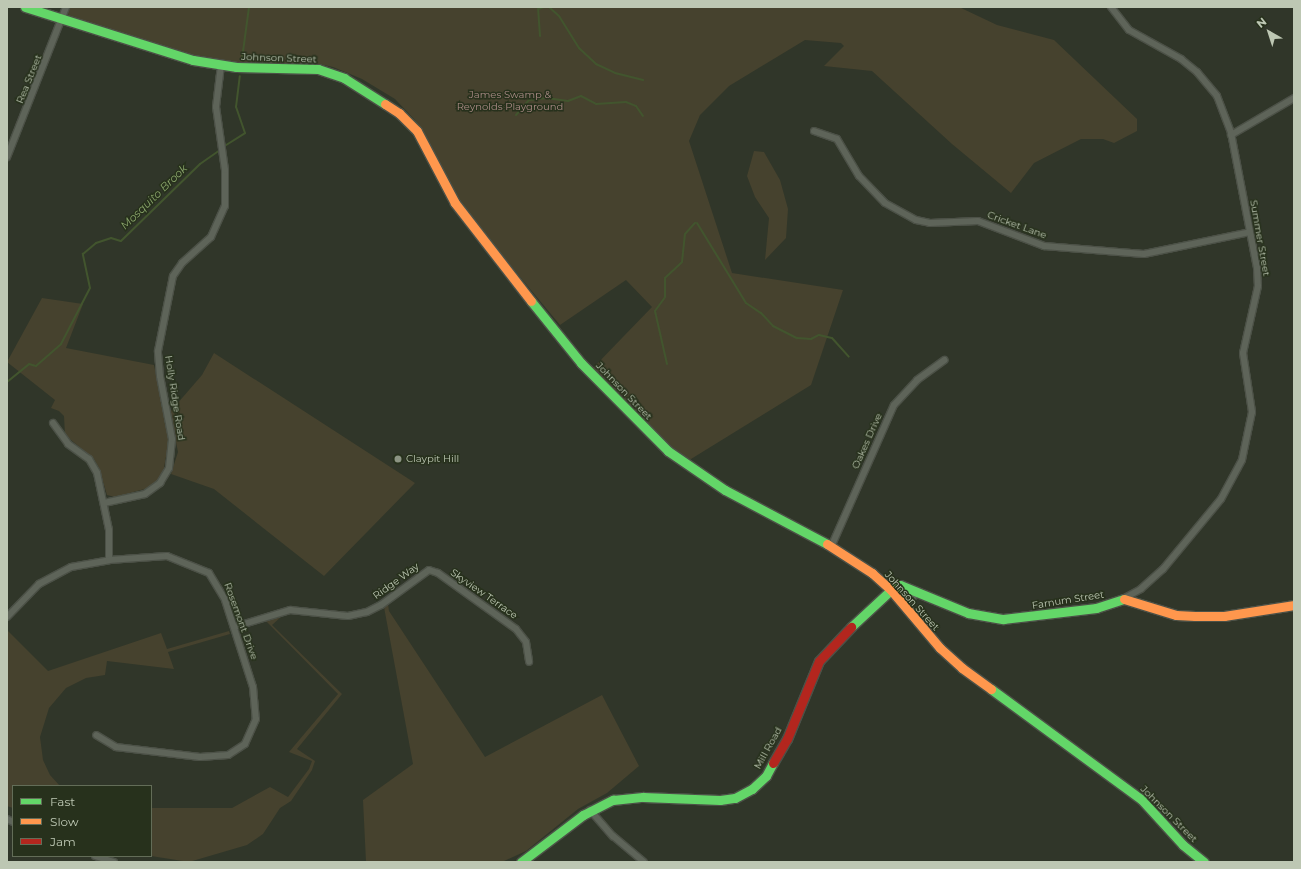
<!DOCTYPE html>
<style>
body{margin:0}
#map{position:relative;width:1301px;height:869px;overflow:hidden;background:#303629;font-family:Montserrat,sans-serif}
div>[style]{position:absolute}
.green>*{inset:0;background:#46422e}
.stream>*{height:2px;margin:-1px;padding:0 1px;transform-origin:1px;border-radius:1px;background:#42552e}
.roads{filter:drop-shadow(1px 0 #4c5147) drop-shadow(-1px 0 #4c5147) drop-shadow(0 1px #4c5147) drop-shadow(0 -1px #4c5147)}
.street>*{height:6px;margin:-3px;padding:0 3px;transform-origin:3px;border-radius:3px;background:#5e6459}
.fast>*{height:9px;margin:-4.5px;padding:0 4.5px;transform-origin:4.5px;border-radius:4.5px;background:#63d668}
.slow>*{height:9px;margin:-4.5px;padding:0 4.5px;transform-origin:4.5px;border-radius:4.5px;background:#ff974d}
.jam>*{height:9px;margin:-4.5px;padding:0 4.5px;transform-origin:4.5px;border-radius:4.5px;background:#b3261e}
.dots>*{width:11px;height:11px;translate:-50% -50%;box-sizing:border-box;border:2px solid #27311c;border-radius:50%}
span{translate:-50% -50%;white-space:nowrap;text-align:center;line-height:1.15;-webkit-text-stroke:3px #27311c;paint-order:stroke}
.street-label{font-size:10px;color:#bdc7b3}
.park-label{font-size:10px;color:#ad8d88}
.poi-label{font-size:10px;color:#bdc7b3}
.left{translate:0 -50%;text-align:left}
.water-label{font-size:11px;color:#8ba66c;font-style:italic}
.frame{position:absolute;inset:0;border:8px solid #bdc7b3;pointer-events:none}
.legend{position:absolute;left:12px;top:785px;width:140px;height:72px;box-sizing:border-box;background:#27311c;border:1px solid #636d58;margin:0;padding:5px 7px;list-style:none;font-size:12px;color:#bdc7b3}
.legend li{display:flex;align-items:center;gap:8px;height:20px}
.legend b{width:20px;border:1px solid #636d58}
.north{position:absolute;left:1249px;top:12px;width:40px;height:40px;-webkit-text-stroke:3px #27311c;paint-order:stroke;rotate:321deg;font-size:11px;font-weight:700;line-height:16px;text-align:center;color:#bdc7b3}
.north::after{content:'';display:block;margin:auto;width:14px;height:18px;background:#bdc7b3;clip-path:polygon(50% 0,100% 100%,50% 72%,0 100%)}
</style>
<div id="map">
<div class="green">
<i style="clip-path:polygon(69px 7px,959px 7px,997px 25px,1054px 40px,1137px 119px,1137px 131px,1114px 143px,1103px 139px,1081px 139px,1034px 163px,1011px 193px,952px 144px,872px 71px,824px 66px,844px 46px,841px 43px,805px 40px,729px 86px,700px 115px,689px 141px,732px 273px,843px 290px,811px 385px,691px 459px,680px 458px,592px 369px,652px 307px,626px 280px,560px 325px,475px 223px,457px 196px,430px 144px,414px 119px,395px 99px,362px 79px,333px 67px,314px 63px,229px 63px,194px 56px,69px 17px,67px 12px)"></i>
<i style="clip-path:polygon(754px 151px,764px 152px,780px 180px,788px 209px,786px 238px,765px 260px,769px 218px,755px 197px,747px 176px)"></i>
<i style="clip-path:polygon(42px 298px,83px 304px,66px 348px,154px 365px,169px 440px,163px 473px,158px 480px,148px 488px,115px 497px,107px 495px,99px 468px,94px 459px,65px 435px,64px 416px,59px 411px,51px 408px,55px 400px,7px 362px)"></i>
<i style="clip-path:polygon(214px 353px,415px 483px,324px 576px,214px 489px,171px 474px,178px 452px,170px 412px,202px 375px)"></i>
<i style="clip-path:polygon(388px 604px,389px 611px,485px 757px,602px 695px,639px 766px,607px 793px,578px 809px,526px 851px,502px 862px,366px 862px,363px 800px,413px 764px,384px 607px)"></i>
<i style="clip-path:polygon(282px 616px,272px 625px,342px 694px,297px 749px,315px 761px,312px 770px,291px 801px,280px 808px,263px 834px,247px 845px,189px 862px,151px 856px,151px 808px,232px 808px,270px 787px,288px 797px,309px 769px,312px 761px,289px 752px,338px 694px,266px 621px)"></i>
<i style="clip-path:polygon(7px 630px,48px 671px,161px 633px,167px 649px,229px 631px,230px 634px,168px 652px,174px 669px,107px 661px,105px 675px,86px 678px,66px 688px,49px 708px,40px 737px,43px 760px,50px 775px,60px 786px,13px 786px,13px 808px,7px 806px)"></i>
</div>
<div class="stream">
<i style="left:549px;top:7px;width:13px;rotate:42deg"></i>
<i style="left:559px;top:16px;width:38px;rotate:58deg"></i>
<i style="left:579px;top:48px;width:23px;rotate:43deg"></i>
<i style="left:596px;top:64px;width:21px;rotate:25deg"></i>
<i style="left:615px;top:73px;width:29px;rotate:14deg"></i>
<i style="left:540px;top:36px;width:27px;rotate:-94deg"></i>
<i style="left:538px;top:9px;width:6px;rotate:-18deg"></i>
<i style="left:242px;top:59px;width:52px;rotate:-82.3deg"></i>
<i style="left:516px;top:115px;width:20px;rotate:-49deg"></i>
<i style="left:529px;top:100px;width:18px;rotate:-6deg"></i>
<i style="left:547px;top:98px;width:21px;rotate:8deg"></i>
<i style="left:568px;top:101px;width:14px;rotate:-21deg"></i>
<i style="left:581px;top:96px;width:17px;rotate:28deg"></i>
<i style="left:596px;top:104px;width:30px;rotate:-4deg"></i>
<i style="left:626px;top:102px;width:11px;rotate:22deg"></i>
<i style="left:636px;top:106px;width:12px;rotate:55deg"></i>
<i style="left:223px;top:147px;width:26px;rotate:-32deg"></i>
<i style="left:245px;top:133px;width:28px;rotate:-109deg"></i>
<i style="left:236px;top:107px;width:31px;rotate:-83deg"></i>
<i style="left:697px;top:223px;width:94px;rotate:58.5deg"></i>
<i style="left:746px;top:303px;width:18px;rotate:34deg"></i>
<i style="left:761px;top:313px;width:18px;rotate:47deg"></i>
<i style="left:773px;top:326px;width:27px;rotate:27deg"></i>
<i style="left:797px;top:338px;width:14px;rotate:4deg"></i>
<i style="left:811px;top:339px;width:9px;rotate:-27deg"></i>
<i style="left:819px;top:335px;width:13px;rotate:13deg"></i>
<i style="left:832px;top:338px;width:25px;rotate:48deg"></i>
<i style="left:667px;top:364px;width:54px;rotate:-102.8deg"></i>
<i style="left:655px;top:311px;width:17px;rotate:-54deg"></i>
<i style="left:665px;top:297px;width:19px;rotate:-90deg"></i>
<i style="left:665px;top:278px;width:23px;rotate:-43deg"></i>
<i style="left:682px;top:262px;width:28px;rotate:-84deg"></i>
<i style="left:685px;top:234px;width:15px;rotate:-48deg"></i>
<i style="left:7px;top:382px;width:28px;rotate:-39deg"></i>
<i style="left:29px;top:364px;width:7px;rotate:16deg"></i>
<i style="left:36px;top:366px;width:33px;rotate:-41deg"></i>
<i style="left:61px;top:344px;width:63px;rotate:-62.6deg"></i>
<i style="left:90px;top:288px;width:35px;rotate:-102deg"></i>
<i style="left:83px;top:254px;width:17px;rotate:-40deg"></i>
<i style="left:96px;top:243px;width:16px;rotate:-18deg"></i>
<i style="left:111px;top:238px;width:10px;rotate:17deg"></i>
<i style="left:121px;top:241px;width:110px;rotate:-44.3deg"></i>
<i style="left:200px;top:164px;width:24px;rotate:-35deg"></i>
</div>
<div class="roads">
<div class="street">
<i style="left:1111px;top:7px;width:29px;rotate:52deg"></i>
<i style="left:1129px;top:30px;width:60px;rotate:29.1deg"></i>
<i style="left:1181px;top:59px;width:21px;rotate:39deg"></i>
<i style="left:1197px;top:72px;width:31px;rotate:50deg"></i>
<i style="left:1217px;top:96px;width:40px;rotate:69deg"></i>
<i style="left:1231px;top:133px;width:137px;rotate:79.1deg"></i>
<i style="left:1257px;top:268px;width:18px;rotate:87deg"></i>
<i style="left:1258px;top:286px;width:69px;rotate:102.6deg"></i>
<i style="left:1243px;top:353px;width:60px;rotate:81.3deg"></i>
<i style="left:1252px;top:412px;width:49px;rotate:101.8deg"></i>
<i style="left:1242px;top:460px;width:44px;rotate:118.3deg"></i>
<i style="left:1221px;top:499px;width:91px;rotate:129.6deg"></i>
<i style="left:1163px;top:569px;width:30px;rotate:138deg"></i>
<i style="left:1141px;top:589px;width:21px;rotate:151deg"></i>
<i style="left:814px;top:131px;width:24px;rotate:19deg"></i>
<i style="left:837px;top:139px;width:43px;rotate:59.3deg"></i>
<i style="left:859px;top:176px;width:37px;rotate:46deg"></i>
<i style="left:885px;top:203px;width:35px;rotate:29deg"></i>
<i style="left:916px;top:220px;width:14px;rotate:12deg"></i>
<i style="left:930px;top:223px;width:48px;rotate:-2.4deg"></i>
<i style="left:978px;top:221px;width:71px;rotate:20.7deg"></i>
<i style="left:1044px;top:246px;width:100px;rotate:4.6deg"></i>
<i style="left:1144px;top:254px;width:108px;rotate:-11.7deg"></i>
<i style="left:1231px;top:135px;width:73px;rotate:-30.4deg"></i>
<i style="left:7px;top:157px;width:161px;rotate:-68.5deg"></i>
<i style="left:53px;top:423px;width:26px;rotate:54deg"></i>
<i style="left:68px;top:444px;width:26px;rotate:36deg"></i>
<i style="left:89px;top:459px;width:16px;rotate:60deg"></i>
<i style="left:97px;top:473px;width:58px;rotate:78.1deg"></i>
<i style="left:109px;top:530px;width:30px;rotate:90deg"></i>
<i style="left:104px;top:503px;width:42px;rotate:-12.4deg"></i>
<i style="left:145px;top:494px;width:19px;rotate:-36deg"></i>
<i style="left:160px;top:483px;width:17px;rotate:-59deg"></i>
<i style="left:169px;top:468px;width:29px;rotate:-84deg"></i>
<i style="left:172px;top:439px;width:64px;rotate:-100.8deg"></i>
<i style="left:160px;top:376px;width:25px;rotate:-95deg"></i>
<i style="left:158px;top:351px;width:76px;rotate:-78.7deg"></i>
<i style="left:173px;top:276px;width:16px;rotate:-55deg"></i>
<i style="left:182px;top:263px;width:39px;rotate:-42deg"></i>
<i style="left:211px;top:237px;width:34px;rotate:-66deg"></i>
<i style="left:225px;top:206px;width:36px;rotate:-90deg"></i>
<i style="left:225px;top:170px;width:64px;rotate:-98.1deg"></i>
<i style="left:216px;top:107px;width:42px;rotate:-83.2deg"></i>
<i style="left:831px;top:547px;width:155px;rotate:-66.1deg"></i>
<i style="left:894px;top:405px;width:34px;rotate:-47deg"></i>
<i style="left:917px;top:380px;width:34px;rotate:-36deg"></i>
<i style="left:904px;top:606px;width:18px;rotate:-45deg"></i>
<i style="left:7px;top:617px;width:46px;rotate:-45.9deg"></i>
<i style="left:39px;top:584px;width:36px;rotate:-28deg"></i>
<i style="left:71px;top:567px;width:39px;rotate:-10deg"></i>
<i style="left:109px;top:560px;width:58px;rotate:-3.9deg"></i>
<i style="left:167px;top:556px;width:45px;rotate:22deg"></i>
<i style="left:209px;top:573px;width:31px;rotate:59deg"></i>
<i style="left:225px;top:600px;width:91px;rotate:72.2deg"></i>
<i style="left:253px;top:687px;width:32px;rotate:85deg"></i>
<i style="left:256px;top:719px;width:27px;rotate:114deg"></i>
<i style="left:245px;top:744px;width:20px;rotate:147deg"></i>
<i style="left:228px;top:755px;width:28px;rotate:176deg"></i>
<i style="left:200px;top:757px;width:85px;rotate:-173.2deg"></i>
<i style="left:116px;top:747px;width:23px;rotate:-149deg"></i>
<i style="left:234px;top:627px;width:59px;rotate:-16.9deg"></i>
<i style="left:290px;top:610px;width:58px;rotate:5.9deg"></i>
<i style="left:348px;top:616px;width:19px;rotate:-12deg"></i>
<i style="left:367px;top:612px;width:16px;rotate:-27deg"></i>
<i style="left:381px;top:605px;width:59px;rotate:-36.1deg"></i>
<i style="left:429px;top:570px;width:9px;rotate:18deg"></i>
<i style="left:438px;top:573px;width:96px;rotate:35.7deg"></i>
<i style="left:516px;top:629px;width:16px;rotate:52deg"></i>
<i style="left:526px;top:642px;width:20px;rotate:81deg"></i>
<i style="left:590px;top:810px;width:35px;rotate:49deg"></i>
<i style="left:613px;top:836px;width:40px;rotate:40deg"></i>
<i style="left:7px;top:819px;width:7px;rotate:27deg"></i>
<i style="left:95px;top:856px;width:20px;rotate:18deg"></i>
</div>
<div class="fast">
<i style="left:25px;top:7px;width:176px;rotate:17.5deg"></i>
<i style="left:193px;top:60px;width:44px;rotate:9.2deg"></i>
<i style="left:236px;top:67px;width:82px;rotate:1.4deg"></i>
<i style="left:318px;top:69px;width:28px;rotate:19deg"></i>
<i style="left:344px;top:78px;width:49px;rotate:32.4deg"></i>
<i style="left:531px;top:301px;width:80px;rotate:51.1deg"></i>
<i style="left:581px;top:363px;width:124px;rotate:45.3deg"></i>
<i style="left:668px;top:451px;width:69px;rotate:34.4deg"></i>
<i style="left:725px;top:490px;width:115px;rotate:27.9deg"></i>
<i style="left:851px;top:627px;width:54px;rotate:-42.8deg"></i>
<i style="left:891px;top:590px;width:10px;rotate:-29deg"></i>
<i style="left:900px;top:585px;width:74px;rotate:22.4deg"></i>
<i style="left:968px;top:613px;width:36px;rotate:10deg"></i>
<i style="left:1003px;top:619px;width:94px;rotate:-6.7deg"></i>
<i style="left:1096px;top:608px;width:29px;rotate:-18deg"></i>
<i style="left:991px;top:689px;width:186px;rotate:36.3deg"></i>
<i style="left:1141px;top:799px;width:62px;rotate:47.6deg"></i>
<i style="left:1183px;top:845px;width:27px;rotate:39deg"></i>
<i style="left:521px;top:862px;width:78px;rotate:-37.2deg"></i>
<i style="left:583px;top:815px;width:34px;rotate:-27deg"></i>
<i style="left:613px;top:800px;width:30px;rotate:-6deg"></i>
<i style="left:643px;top:797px;width:77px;rotate:2.2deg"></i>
<i style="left:720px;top:800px;width:15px;rotate:-8deg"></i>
<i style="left:735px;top:798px;width:19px;rotate:-28deg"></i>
<i style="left:752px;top:789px;width:19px;rotate:-43deg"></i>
<i style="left:766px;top:776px;width:15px;rotate:-62deg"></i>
</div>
<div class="slow">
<i style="left:385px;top:104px;width:17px;rotate:33deg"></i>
<i style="left:399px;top:113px;width:25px;rotate:45deg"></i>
<i style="left:417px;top:131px;width:81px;rotate:62.2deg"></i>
<i style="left:455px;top:203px;width:124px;rotate:52.2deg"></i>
<i style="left:827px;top:544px;width:54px;rotate:32.8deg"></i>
<i style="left:872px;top:573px;width:25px;rotate:42deg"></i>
<i style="left:891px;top:590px;width:76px;rotate:49.8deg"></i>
<i style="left:940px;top:648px;width:30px;rotate:42deg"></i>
<i style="left:962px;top:668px;width:36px;rotate:36deg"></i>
<i style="left:1124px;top:599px;width:54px;rotate:17.1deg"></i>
<i style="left:1176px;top:615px;width:19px;rotate:3deg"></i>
<i style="left:1195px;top:616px;width:29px"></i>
<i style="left:1224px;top:616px;width:71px;rotate:-8.9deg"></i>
</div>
<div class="jam">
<i style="left:773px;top:763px;width:28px;rotate:-60deg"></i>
<i style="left:787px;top:739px;width:84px;rotate:-67.7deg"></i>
<i style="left:819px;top:661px;width:47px;rotate:-46.7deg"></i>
</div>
</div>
<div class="dots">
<i style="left:398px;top:459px;background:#8c9483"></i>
</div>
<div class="street-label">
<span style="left:279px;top:58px;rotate:2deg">Johnson Street</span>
<span style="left:29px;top:79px;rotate:-68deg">Rea Street</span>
<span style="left:1017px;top:225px;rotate:20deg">Cricket Lane</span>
<span style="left:1260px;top:238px;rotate:80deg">Summer Street</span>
<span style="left:624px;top:391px;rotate:46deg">Johnson Street</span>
<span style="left:175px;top:398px;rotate:81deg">Holly Ridge Road</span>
<span style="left:867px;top:441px;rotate:-66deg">Oakes Drive</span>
<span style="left:396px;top:581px;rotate:-36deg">Ridge Way</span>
<span style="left:484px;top:594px;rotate:35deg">Skyview Terrace</span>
<span style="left:1068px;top:600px;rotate:-9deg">Farnum Street</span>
<span style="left:912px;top:601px;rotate:48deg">Johnson Street</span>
<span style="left:241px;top:621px;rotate:70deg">Rosemont Drive</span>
<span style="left:768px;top:748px;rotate:-61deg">Mill Road</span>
<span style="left:1169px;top:814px;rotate:45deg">Johnson Street</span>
</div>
<div class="park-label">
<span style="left:510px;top:100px">James Swamp &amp;<br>Reynolds Playground</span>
</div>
<div class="poi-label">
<span class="left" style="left:406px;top:459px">Claypit Hill</span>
</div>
<div class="water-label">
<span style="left:154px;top:197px;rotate:-44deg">Mosquito Brook</span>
</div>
<div class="frame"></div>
<ul class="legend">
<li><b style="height:5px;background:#63d668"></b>Fast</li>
<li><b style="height:5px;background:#ff974d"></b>Slow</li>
<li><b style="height:5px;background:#b3261e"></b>Jam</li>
</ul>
<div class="north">N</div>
</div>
